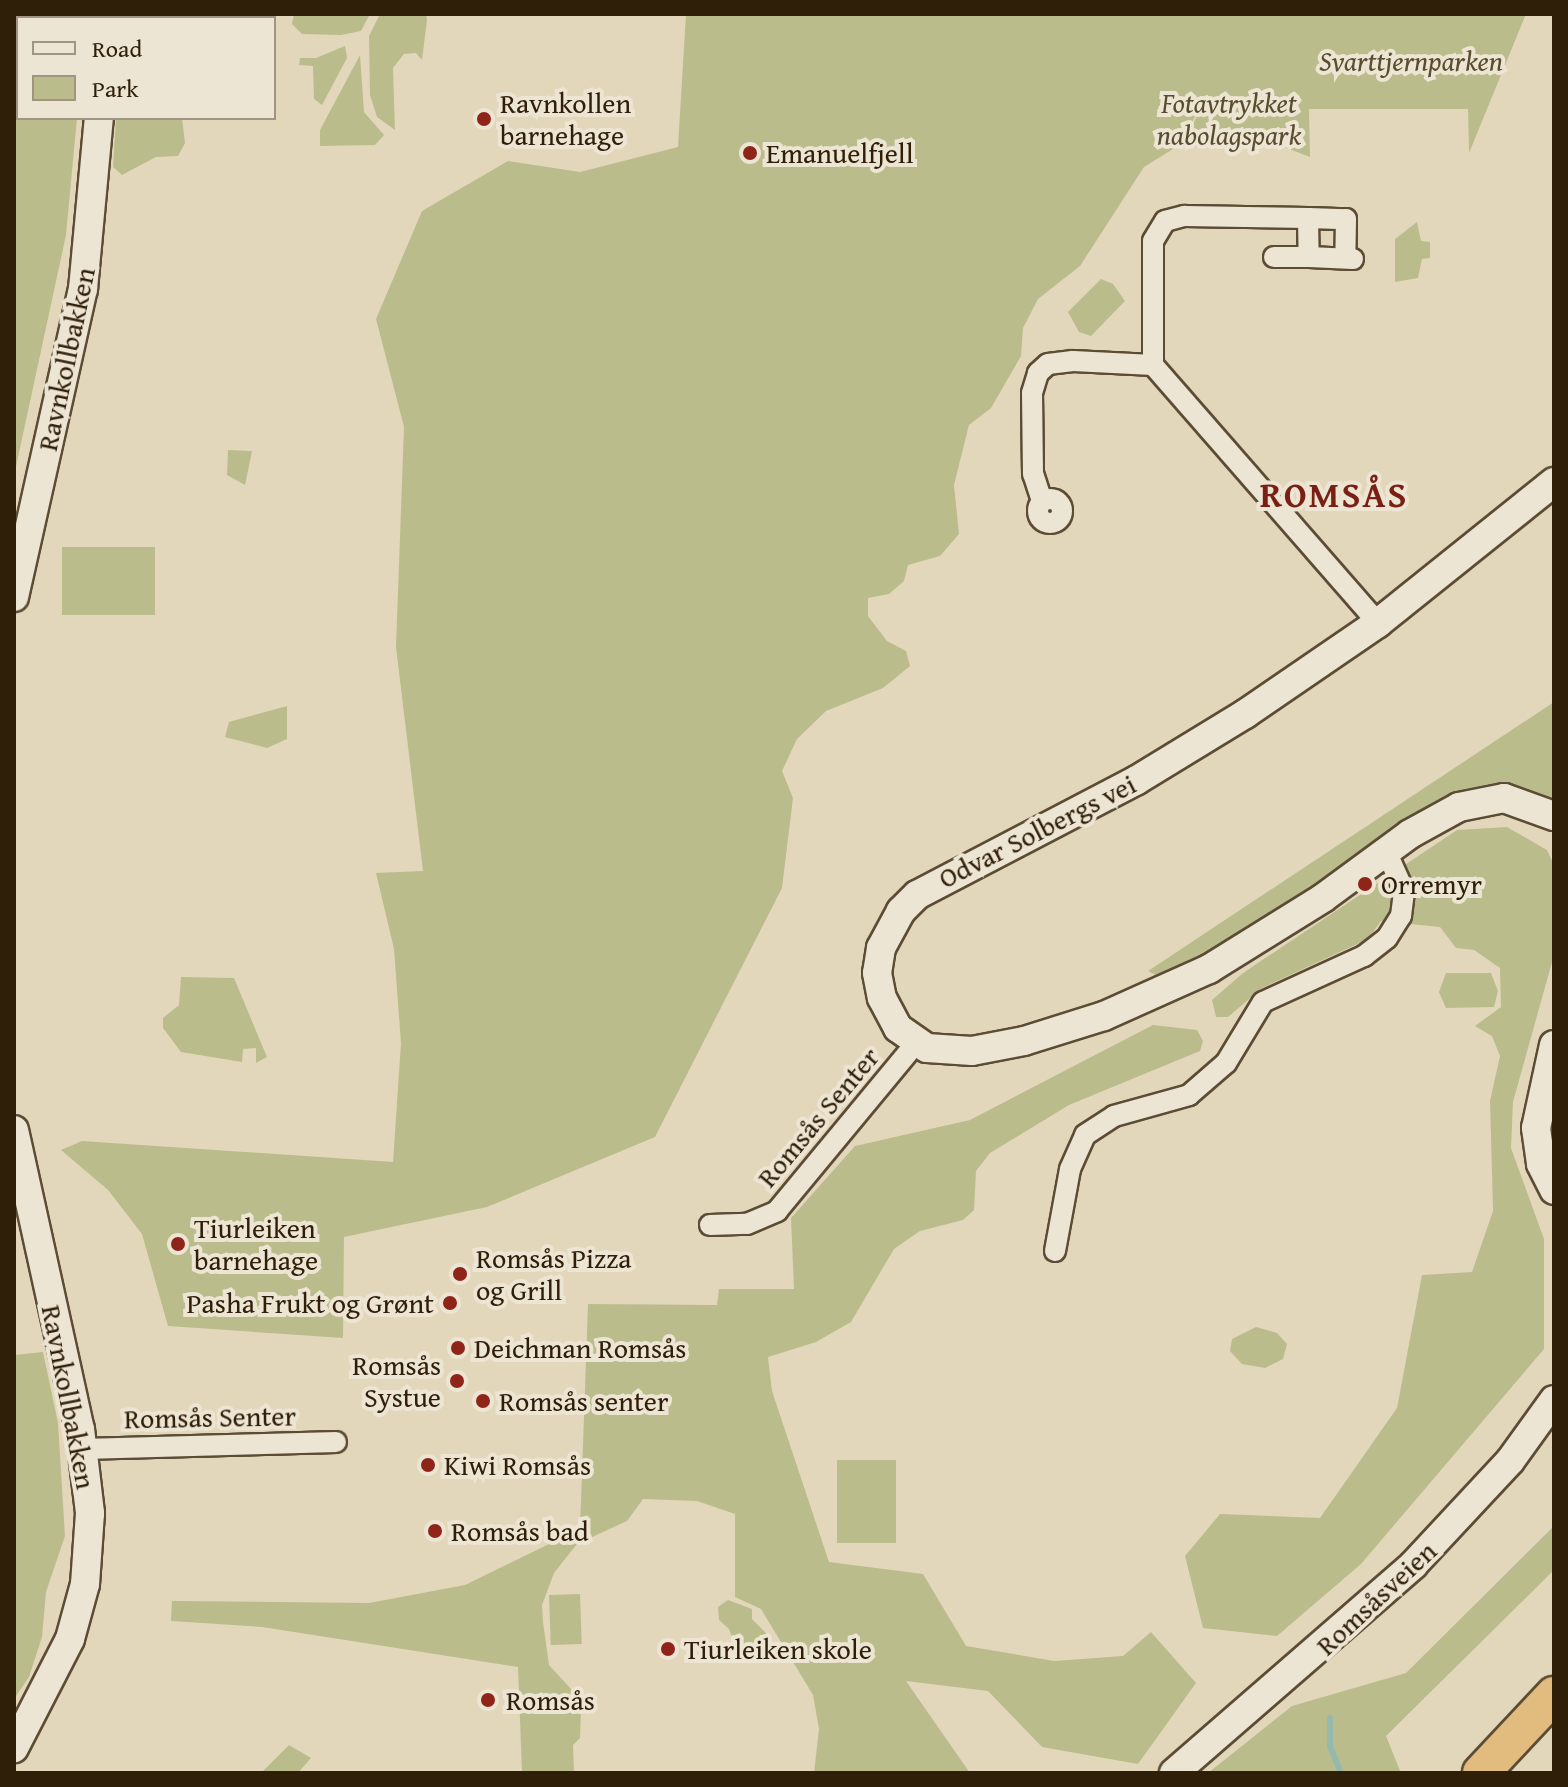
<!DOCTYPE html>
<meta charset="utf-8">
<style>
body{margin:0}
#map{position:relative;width:1568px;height:1787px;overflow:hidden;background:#e3d7bb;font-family:"Gentium Book Plus",serif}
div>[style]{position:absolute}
.green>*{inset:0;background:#bbbc8b;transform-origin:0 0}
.stream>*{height:6px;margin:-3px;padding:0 3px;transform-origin:3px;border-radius:3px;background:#95baad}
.roads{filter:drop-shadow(2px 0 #5c4c35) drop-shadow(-2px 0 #5c4c35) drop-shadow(0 2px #5c4c35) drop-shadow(0 -2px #5c4c35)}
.street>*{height:20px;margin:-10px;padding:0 10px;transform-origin:10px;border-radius:10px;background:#ede5d3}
.street>.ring{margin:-10px;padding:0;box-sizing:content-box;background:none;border:20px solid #ede5d3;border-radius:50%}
.secondary>*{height:28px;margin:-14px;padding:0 14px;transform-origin:14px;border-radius:14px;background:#ede5d3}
.highway>*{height:36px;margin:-18px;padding:0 18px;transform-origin:18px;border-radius:18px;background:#e2bc7e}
.dots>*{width:22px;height:22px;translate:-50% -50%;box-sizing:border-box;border:4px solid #ede5d3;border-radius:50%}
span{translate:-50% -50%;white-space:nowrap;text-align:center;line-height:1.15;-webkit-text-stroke:8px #ede5d3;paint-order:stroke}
.park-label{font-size:28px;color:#594d2f;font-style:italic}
.poi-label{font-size:28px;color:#2f1e08}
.left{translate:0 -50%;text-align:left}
.right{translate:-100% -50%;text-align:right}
.street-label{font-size:28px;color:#2f1e08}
.district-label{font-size:36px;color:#7a1f14;font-weight:700;letter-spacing:2px}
.frame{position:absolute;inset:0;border:16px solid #2f1e08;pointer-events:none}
.legend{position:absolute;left:16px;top:16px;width:260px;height:104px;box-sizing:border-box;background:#ede5d3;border:2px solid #a19582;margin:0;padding:10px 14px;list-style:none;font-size:24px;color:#2f1e08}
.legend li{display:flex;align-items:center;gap:16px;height:40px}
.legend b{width:40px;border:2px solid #a19582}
</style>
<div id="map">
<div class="green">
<i style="clip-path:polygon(14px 14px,89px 14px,18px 18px,18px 118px,77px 118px,66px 235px,14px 476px)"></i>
<i style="clip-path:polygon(294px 14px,370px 14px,361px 31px,341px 35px,302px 34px,292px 24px)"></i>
<i style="clip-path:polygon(380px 14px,426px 14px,427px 20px,422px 60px,416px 53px,404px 54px,393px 68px,395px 130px,377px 117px,370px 95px,369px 36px)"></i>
<i style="clip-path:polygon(686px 14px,1526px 14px,1469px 153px,1468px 109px,1309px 109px,1310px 157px,1284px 147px,1191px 147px,1187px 137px,1203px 103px,1178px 146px,1144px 167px,1080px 266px,1038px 299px,1023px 328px,1021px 356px,991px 408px,969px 425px,954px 485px,959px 534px,940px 556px,908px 565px,904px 581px,889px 594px,868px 598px,868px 616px,887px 641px,906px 651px,910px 666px,883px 688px,826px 711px,797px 739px,782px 771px,793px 798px,782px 888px,655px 1137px,487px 1207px,344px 1237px,343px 1338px,168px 1326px,142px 1234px,108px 1190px,61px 1150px,82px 1141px,393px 1162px,401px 1043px,394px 949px,376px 873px,423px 871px,396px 647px,404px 427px,376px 319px,422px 211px,508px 161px,580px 172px,678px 147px)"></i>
<i style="clip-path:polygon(345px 46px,347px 58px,322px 105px,314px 99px,313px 66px,299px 65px,300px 58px,316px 58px)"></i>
<i style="clip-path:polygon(360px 55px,364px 112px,384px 135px,375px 145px,320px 146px,320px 130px)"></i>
<i style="clip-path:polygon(116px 118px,182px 118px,185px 143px,178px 156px,156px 157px,122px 175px,113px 167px)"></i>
<i style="clip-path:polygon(1417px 222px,1421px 241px,1430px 242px,1430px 258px,1422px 259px,1418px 278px,1395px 282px,1395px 239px)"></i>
<i style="clip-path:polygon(1101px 279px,1113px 284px,1125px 301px,1091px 336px,1079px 332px,1068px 312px)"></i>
<i style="clip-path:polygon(228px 450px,252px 451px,245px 485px,227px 475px)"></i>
<i style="left:62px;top:547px;width:93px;height:68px"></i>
<i style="clip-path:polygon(1554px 702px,1554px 798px,1474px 787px,1169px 982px,1148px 971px)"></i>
<i style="clip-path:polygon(287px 706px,287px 739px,267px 748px,225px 737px,229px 722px)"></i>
<i style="clip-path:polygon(1507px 827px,1547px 850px,1554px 865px,1554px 955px,1513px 1102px,1511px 1148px,1544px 1239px,1544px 1349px,1361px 1564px,1277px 1636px,1203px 1628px,1185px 1556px,1220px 1514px,1320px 1518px,1397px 1408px,1422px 1275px,1472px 1272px,1493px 1211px,1490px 1101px,1500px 1056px,1492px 1036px,1475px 1026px,1501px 1007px,1500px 968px,1474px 950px,1456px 948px,1440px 927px,1381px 921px,1368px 939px,1262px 988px,1228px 1017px,1216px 1017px,1212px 1000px,1243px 973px,1457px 830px)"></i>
<i style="clip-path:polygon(1446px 973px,1491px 973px,1498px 991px,1494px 1007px,1446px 1008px,1439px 992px)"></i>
<i style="clip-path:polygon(181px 977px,234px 978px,267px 1057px,256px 1063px,256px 1048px,243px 1049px,242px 1062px,181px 1052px,163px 1028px,163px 1018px,179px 1005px)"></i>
<i style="clip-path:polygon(1153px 1025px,1197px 1030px,1203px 1041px,1200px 1051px,1069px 1105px,990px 1153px,976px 1171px,974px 1210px,963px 1220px,920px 1231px,894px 1249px,851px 1322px,816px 1342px,768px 1357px,772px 1391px,829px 1562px,923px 1574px,966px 1646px,1054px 1661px,1123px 1656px,1151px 1632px,1196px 1683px,1138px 1764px,1042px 1747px,988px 1691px,906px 1681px,970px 1773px,814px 1773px,819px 1729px,813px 1695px,761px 1609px,735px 1597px,735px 1514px,697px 1501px,643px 1499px,627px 1521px,577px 1544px,554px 1573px,542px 1605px,543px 1622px,549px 1665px,571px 1689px,581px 1711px,580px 1738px,573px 1745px,574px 1773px,522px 1773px,518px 1667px,262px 1627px,171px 1621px,172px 1601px,369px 1603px,465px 1585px,580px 1529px,588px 1304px,717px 1305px,719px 1289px,794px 1289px,791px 1218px,855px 1146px,970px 1120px)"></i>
<i style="clip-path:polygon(1256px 1327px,1277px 1333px,1287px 1344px,1283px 1359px,1265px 1368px,1242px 1364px,1230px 1351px,1232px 1339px)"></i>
<i style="clip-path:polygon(43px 1352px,58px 1423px,65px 1536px,46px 1592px,42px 1637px,29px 1677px,14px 1699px,14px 1355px)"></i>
<i style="left:837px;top:1460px;width:59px;height:83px"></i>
<i style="clip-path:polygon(1554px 1526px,1554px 1570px,1386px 1736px,1401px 1773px,1208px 1773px,1292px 1706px,1406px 1673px)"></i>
<i style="left:580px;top:1594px;width:50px;height:31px;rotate:88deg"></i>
<i style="clip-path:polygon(728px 1600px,752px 1609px,752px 1619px,766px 1633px,761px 1655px,736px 1649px,729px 1629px,719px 1620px,718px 1607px)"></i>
<i style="clip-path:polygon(289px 1745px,311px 1758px,298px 1773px,261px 1773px)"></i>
</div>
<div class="stream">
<i style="left:1330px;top:1718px;width:28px;rotate:90deg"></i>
<i style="left:1330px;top:1746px;width:29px;rotate:68deg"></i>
</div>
<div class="roads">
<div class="street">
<i style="left:1308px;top:218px;width:38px;rotate:2deg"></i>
<i style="left:1346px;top:219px;width:39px;rotate:91deg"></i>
<i style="left:1274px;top:257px;width:35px"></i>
<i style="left:1153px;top:365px;width:124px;rotate:-90deg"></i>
<i style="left:1153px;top:241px;width:23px;rotate:-59deg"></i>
<i style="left:1165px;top:221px;width:20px;rotate:-15deg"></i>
<i style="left:1184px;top:216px;width:124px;rotate:0.9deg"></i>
<i style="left:1308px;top:218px;width:39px;rotate:89deg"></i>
<i style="left:1309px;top:257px;width:44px;rotate:2.6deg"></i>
<i class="ring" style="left:1038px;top:499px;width:4px;height:4px"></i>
<i style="left:1042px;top:501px;width:28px;rotate:-108deg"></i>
<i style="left:1033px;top:474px;width:81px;rotate:-90.7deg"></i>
<i style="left:1032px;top:393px;width:21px;rotate:-73deg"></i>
<i style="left:1038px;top:373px;width:13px;rotate:-42deg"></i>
<i style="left:1048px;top:364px;width:25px;rotate:-7deg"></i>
<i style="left:1073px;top:361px;width:80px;rotate:2.9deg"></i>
<i style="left:1153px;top:365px;width:342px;rotate:48.9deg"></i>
<i style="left:710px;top:1225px;width:37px;rotate:-2deg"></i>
<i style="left:747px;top:1224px;width:33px;rotate:-23deg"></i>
<i style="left:777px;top:1211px;width:218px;rotate:-50.4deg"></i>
<i style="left:1055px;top:1251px;width:83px;rotate:-79.6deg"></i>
<i style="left:1070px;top:1169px;width:37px;rotate:-66deg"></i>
<i style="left:1085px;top:1135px;width:35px;rotate:-33deg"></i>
<i style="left:1114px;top:1116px;width:78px;rotate:-15.6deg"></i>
<i style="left:1189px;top:1095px;width:49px;rotate:-40.9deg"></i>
<i style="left:1226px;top:1063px;width:71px;rotate:-58.8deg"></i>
<i style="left:1263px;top:1002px;width:111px;rotate:-24.5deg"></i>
<i style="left:1364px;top:956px;width:29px;rotate:-38deg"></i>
<i style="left:1387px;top:938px;width:26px;rotate:-58deg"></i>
<i style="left:1401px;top:916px;width:25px;rotate:-83deg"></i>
<i style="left:1404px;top:891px;width:44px;rotate:-114.2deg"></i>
<i style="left:84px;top:1449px;width:252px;rotate:-1.6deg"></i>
</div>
<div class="secondary">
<i style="left:108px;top:18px;width:4px;rotate:-90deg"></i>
<i style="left:1554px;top:482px;width:226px;rotate:141.3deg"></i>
<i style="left:1378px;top:623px;width:161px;rotate:145.6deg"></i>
<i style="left:1245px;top:714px;width:127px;rotate:148.6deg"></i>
<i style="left:1137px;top:780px;width:248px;rotate:152.4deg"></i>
<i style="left:917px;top:895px;width:23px;rotate:135deg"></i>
<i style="left:901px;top:911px;width:42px;rotate:118.4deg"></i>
<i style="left:881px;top:948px;width:25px;rotate:99deg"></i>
<i style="left:877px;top:973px;width:25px;rotate:79deg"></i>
<i style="left:882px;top:998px;width:34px;rotate:62deg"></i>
<i style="left:898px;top:1028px;width:35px;rotate:35deg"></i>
<i style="left:927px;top:1048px;width:45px;rotate:3.8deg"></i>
<i style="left:972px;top:1051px;width:53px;rotate:-10.9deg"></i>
<i style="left:1024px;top:1041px;width:84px;rotate:-17.4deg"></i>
<i style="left:1104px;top:1016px;width:115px;rotate:-24.1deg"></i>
<i style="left:1209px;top:969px;width:134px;rotate:-31.9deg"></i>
<i style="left:1323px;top:898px;width:108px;rotate:-36.3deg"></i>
<i style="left:1410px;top:834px;width:56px;rotate:-28.9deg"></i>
<i style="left:1459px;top:807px;width:46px;rotate:-11.3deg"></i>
<i style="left:1504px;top:798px;width:53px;rotate:19.8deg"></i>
<i style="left:14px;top:597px;width:316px;rotate:-77.4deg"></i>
<i style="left:83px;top:289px;width:172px;rotate:-84.7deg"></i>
<i style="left:1554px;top:1045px;width:85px;rotate:102.2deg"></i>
<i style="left:1536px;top:1128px;width:36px;rotate:82deg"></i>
<i style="left:1541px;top:1164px;width:29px;rotate:63deg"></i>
<i style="left:14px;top:1130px;width:306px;rotate:77.6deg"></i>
<i style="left:80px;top:1429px;width:85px;rotate:83.2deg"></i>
<i style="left:90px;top:1513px;width:71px;rotate:94deg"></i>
<i style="left:85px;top:1584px;width:57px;rotate:105.3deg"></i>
<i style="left:70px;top:1639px;width:123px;rotate:117.2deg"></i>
<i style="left:1174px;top:1773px;width:317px;rotate:-41deg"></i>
<i style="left:1413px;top:1565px;width:142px;rotate:-47deg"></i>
<i style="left:1510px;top:1461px;width:75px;rotate:-54.2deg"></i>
</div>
<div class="highway">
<i style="left:1481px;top:1773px;width:107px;rotate:-46.9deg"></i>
</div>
</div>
<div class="dots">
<i style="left:484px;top:119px;background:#8f2418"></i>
<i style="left:750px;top:153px;background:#8f2418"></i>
<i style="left:1365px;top:884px;background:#8f2418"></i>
<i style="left:178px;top:1244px;background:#8f2418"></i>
<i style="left:460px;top:1274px;background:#8f2418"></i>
<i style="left:450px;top:1303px;background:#8f2418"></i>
<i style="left:458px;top:1348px;background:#8f2418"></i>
<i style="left:457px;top:1381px;background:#8f2418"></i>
<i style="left:483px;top:1401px;background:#8f2418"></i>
<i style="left:428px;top:1465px;background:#8f2418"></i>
<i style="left:435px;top:1531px;background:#8f2418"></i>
<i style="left:668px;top:1649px;background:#8f2418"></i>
<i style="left:488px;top:1700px;background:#8f2418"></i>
</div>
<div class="park-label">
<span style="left:1411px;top:61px">Svarttjernparken</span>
<span style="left:1229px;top:119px">Fotavtrykket<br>nabolagspark</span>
</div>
<div class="poi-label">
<span class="left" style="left:500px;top:119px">Ravnkollen<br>barnehage</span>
<span class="left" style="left:766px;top:153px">Emanuelfjell</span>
<span class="left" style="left:1381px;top:884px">Orremyr</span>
<span class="left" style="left:194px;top:1244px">Tiurleiken<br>barnehage</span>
<span class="left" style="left:476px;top:1274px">Romsås Pizza<br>og Grill</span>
<span class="right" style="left:434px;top:1303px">Pasha Frukt og Grønt</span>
<span class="left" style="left:474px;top:1348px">Deichman Romsås</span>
<span class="right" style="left:441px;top:1381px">Romsås<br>Systue</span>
<span class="left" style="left:499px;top:1401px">Romsås senter</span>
<span class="left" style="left:444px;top:1465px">Kiwi Romsås</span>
<span class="left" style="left:451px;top:1531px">Romsås bad</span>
<span class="left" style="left:684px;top:1649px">Tiurleiken skole</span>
<span class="left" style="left:506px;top:1700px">Romsås</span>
</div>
<div class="street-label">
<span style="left:66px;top:359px;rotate:-78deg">Ravnkollbakken</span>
<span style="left:1037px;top:831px;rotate:-27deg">Odvar Solbergs vei</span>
<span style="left:818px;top:1117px;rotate:-50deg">Romsås Senter</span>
<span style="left:69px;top:1397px;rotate:79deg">Ravnkollbakken</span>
<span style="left:210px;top:1417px;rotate:-1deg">Romsås Senter</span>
<span style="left:1376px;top:1598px;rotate:-43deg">Romsåsveien</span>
</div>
<div class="district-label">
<span style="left:1334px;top:494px">ROMSÅS</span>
</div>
<div class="frame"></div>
<ul class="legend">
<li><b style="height:10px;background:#ede5d3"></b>Road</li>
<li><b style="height:22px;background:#bbbc8b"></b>Park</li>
</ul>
</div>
